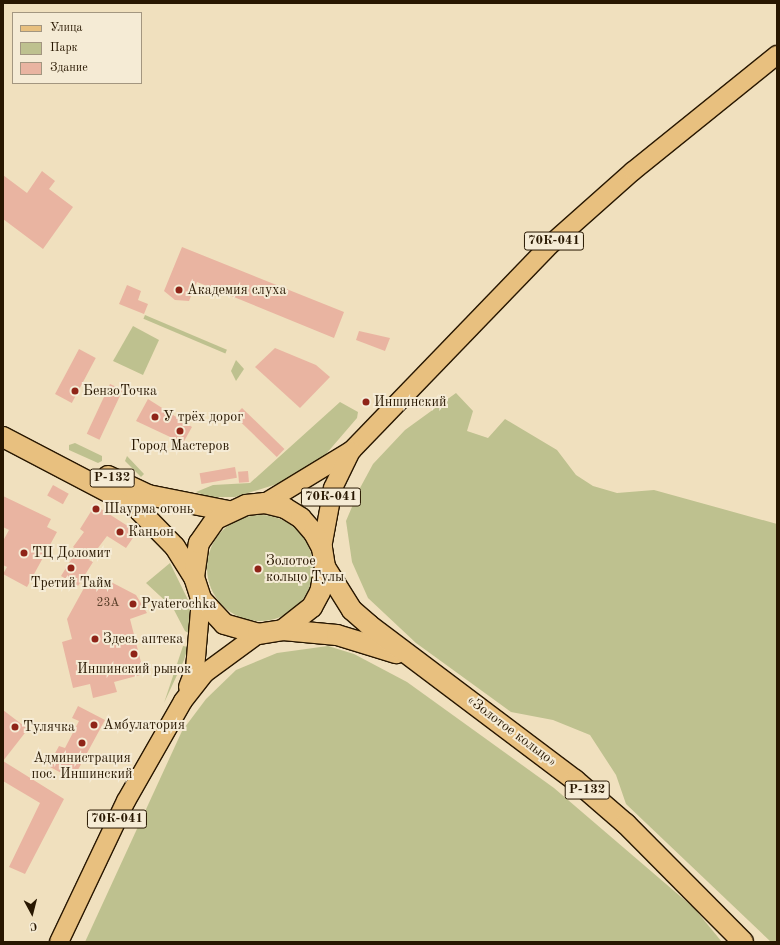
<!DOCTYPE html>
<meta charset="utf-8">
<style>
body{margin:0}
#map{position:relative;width:780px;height:945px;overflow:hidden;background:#f0e0be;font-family:"Old Standard TT",serif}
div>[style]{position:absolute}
.green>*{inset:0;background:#bec18f;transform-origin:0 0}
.round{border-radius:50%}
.building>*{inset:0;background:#e9b4a1;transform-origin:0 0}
.roads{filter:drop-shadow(1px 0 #281701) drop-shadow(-1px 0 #281701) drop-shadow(0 1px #281701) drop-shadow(0 -1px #281701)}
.major>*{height:18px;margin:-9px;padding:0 9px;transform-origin:9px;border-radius:9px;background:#e8c07f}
.highway>*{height:20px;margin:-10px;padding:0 10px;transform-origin:10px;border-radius:10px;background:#e8c07f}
.dots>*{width:11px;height:11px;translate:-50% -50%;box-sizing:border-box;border:2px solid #f5ebd5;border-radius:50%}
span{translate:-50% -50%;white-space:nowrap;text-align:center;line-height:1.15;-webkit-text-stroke:4px #f5ebd5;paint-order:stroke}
.number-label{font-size:12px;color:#583e29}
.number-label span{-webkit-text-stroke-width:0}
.shield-label span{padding:1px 3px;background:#f5ebd5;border:1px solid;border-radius:3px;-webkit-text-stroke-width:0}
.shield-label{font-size:13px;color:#281701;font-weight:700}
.poi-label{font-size:14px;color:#281701}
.left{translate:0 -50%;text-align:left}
.street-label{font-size:14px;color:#281701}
.frame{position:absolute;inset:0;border:4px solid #281701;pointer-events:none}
.legend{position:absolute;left:12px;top:12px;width:130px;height:72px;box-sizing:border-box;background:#f5ebd5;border:1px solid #a39680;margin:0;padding:5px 7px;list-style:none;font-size:12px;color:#281701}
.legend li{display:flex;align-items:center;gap:8px;height:20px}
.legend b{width:20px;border:1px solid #a39680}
.north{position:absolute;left:12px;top:893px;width:40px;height:40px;-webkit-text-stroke:3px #f5ebd5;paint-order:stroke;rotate:173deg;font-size:11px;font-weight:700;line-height:16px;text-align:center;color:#281701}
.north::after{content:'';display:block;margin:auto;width:14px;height:18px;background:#281701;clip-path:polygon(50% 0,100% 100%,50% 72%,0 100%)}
</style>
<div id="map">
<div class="green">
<i style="left:145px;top:315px;width:89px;height:4px;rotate:23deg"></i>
<i style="clip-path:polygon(133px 326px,159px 340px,143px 375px,113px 361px)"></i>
<i style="clip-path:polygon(236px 360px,244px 369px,236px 381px,231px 371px)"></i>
<i style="clip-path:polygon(456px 393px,473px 411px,467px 431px,488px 438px,505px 419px,557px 450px,576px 475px,593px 486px,617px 493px,654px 490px,777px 524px,777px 942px,770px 941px,626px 804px,616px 775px,590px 735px,553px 720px,511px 712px,416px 643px,368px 598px,352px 562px,346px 521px,360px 488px,373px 464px,405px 430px)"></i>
<i style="clip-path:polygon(340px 402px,358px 412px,357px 418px,320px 461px,290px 480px,235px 497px,209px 497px,196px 492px,213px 485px,250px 483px)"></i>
<i style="clip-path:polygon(75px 443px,102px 456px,102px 461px,98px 463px,69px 450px,69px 445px)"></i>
<i style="clip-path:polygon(127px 456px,144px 474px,141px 477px,125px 461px)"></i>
<i class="round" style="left:207px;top:515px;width:106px;height:106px"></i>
<i style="clip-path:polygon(170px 563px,190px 604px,193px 616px,190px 634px,185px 631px,173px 608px,146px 583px)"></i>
<i style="clip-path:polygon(183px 646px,188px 647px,184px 660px,164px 703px)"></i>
<i style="clip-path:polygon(328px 646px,354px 654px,407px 682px,554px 788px,694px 908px,722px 942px,85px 942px,182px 731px,206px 699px,236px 670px,277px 653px)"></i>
</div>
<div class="building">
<i style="clip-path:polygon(42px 171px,55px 181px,49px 189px,73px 207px,43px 249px,3px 219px,3px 175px,27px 193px)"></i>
<i style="clip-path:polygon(182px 247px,344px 312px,334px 338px,197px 282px,189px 301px,175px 300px,164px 291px)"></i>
<i style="clip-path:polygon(127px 285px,141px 291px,138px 300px,148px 304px,144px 314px,119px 304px)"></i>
<i style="clip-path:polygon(359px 331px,390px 338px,385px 351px,356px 340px)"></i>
<i style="clip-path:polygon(275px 348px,316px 365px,330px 377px,300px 408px,255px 367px)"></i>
<i style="left:79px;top:349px;width:19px;height:51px;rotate:28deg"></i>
<i style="left:110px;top:384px;width:14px;height:55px;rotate:25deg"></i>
<i style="clip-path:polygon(148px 399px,192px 427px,183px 443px,136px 421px)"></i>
<i style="left:242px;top:408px;width:59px;height:11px;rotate:44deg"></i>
<i style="left:235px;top:467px;width:11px;height:36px;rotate:80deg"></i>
<i style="left:248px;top:471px;width:11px;height:10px;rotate:85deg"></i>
<i style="left:53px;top:485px;width:18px;height:12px;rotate:29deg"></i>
<i style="clip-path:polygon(3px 496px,51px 519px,47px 527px,57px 532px,27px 587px,3px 574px,7px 567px,3px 565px,3px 541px,9px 530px,3px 527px)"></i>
<i style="clip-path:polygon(95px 505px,137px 532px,126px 548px,107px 536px,89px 560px,93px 562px,78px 586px,61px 576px,77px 550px,73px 547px,84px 532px,80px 529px)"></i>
<i style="clip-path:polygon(111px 582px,136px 595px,147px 613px,130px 619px,144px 674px,114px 682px,117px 692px,93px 698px,90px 684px,73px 688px,62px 642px,72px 639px,67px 619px,84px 588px)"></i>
<i style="clip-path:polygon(78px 706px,105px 720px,73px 779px,48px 766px,59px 746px,65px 748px,79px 721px,72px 718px)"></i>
<i style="clip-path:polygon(3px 710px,28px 729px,3px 761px,64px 799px,25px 874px,9px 867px,40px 803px,3px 781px)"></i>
</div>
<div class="roads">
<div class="major">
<i style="left:265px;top:503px;width:102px;rotate:-31.3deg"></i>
<i style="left:352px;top:450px;width:288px;rotate:-46deg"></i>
<i style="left:552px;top:243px;width:108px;rotate:-41.6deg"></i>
<i style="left:633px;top:171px;width:185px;rotate:-38.9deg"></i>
<i style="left:322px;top:548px;width:61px;rotate:-79.6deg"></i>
<i style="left:333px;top:488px;width:41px;rotate:-64.1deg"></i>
<i style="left:188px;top:687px;width:19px;rotate:-69deg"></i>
<i style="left:195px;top:669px;width:70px;rotate:-85.1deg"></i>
<i style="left:59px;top:942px;width:156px;rotate:-64.6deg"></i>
<i style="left:126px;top:801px;width:115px;rotate:-60.3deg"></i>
<i style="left:183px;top:701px;width:36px;rotate:-52deg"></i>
<i style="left:205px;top:673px;width:66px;rotate:-36.3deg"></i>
</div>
<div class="highway">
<i style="left:3px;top:437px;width:149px;rotate:27.6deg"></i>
<i style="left:135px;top:506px;width:57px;rotate:45.7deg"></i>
<i style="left:175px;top:547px;width:36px;rotate:58deg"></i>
<i style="left:194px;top:577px;width:23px;rotate:72deg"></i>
<i style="left:201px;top:599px;width:34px;rotate:47deg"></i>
<i style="left:224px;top:624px;width:35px;rotate:16deg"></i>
<i style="left:258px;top:634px;width:25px;rotate:-9deg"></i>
<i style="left:283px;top:630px;width:54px;rotate:5.3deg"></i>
<i style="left:337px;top:635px;width:62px;rotate:17deg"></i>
<i style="left:108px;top:476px;width:44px;rotate:25.4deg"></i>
<i style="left:148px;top:495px;width:82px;rotate:11.3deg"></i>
<i style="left:325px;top:567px;width:51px;rotate:57.9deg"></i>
<i style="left:352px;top:610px;width:23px;rotate:41deg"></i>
<i style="left:369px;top:625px;width:258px;rotate:37deg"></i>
<i style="left:575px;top:780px;width:67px;rotate:40.8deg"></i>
<i style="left:626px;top:824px;width:166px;rotate:45.2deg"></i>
<i style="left:194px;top:577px;width:34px;rotate:-82deg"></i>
<i style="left:199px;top:543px;width:29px;rotate:-55deg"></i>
<i style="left:216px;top:519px;width:33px;rotate:-25deg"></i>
<i style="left:246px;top:505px;width:19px;rotate:-6deg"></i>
<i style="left:265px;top:503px;width:21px;rotate:14deg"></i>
<i style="left:285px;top:508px;width:19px;rotate:32deg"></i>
<i style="left:301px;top:518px;width:20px;rotate:49deg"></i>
<i style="left:314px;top:533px;width:17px;rotate:62deg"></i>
<i style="left:322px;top:548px;width:19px;rotate:81deg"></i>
<i style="left:325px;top:567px;width:25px;rotate:101deg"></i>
<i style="left:320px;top:592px;width:17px;rotate:118deg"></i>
<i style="left:312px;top:607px;width:37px;rotate:142deg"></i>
</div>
</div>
<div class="dots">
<i style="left:179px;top:290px;background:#8f2418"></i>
<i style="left:75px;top:391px;background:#8f2418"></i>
<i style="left:366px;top:402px;background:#8f2418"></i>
<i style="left:155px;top:417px;background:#8f2418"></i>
<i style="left:180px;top:431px;background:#8f2418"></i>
<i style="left:96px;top:509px;background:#8f2418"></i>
<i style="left:120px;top:532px;background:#8f2418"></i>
<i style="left:24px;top:553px;background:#8f2418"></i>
<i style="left:71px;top:568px;background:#8f2418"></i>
<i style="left:258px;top:569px;background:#8f2418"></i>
<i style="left:133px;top:604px;background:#8f2418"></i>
<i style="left:95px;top:639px;background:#8f2418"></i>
<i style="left:134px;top:654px;background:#8f2418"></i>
<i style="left:94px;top:725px;background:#8f2418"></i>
<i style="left:15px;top:727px;background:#8f2418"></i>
<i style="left:82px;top:743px;background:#8f2418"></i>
</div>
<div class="number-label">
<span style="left:108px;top:604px">23А</span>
</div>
<div class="shield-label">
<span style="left:554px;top:241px">70К-041</span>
<span style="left:112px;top:478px">Р-132</span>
<span style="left:331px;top:497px">70К-041</span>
<span style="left:587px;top:790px">Р-132</span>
<span style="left:117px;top:819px">70К-041</span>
</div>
<div class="poi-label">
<span class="left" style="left:187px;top:290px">Академия слуха</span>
<span class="left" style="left:83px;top:391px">БензоТочка</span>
<span class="left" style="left:374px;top:402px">Иншинский</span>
<span class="left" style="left:163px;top:417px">У трёх дорог</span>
<span style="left:180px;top:446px">Город Мастеров</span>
<span class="left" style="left:104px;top:509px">Шаурма огонь</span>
<span class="left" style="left:128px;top:532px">Каньон</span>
<span class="left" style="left:32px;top:553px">ТЦ Доломит</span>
<span class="left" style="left:266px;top:569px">Золотое<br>кольцо Тулы</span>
<span style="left:71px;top:583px">Третий Тайм</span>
<span class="left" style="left:141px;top:604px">Pyaterochka</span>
<span class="left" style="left:103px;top:639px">Здесь аптека</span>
<span style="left:134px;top:669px">Иншинский рынок</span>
<span class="left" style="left:103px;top:725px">Амбулатория</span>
<span class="left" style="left:23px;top:727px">Тулячка</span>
<span style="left:82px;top:766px">Администрация<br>пос. Иншинский</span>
</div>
<div class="street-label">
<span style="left:512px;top:731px;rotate:37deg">«Золотое кольцо»</span>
</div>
<div class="frame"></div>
<ul class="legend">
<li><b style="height:5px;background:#e8c07f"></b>Улица</li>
<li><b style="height:11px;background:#bec18f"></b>Парк</li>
<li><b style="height:11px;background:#e9b4a1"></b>Здание</li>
</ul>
<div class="north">С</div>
</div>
